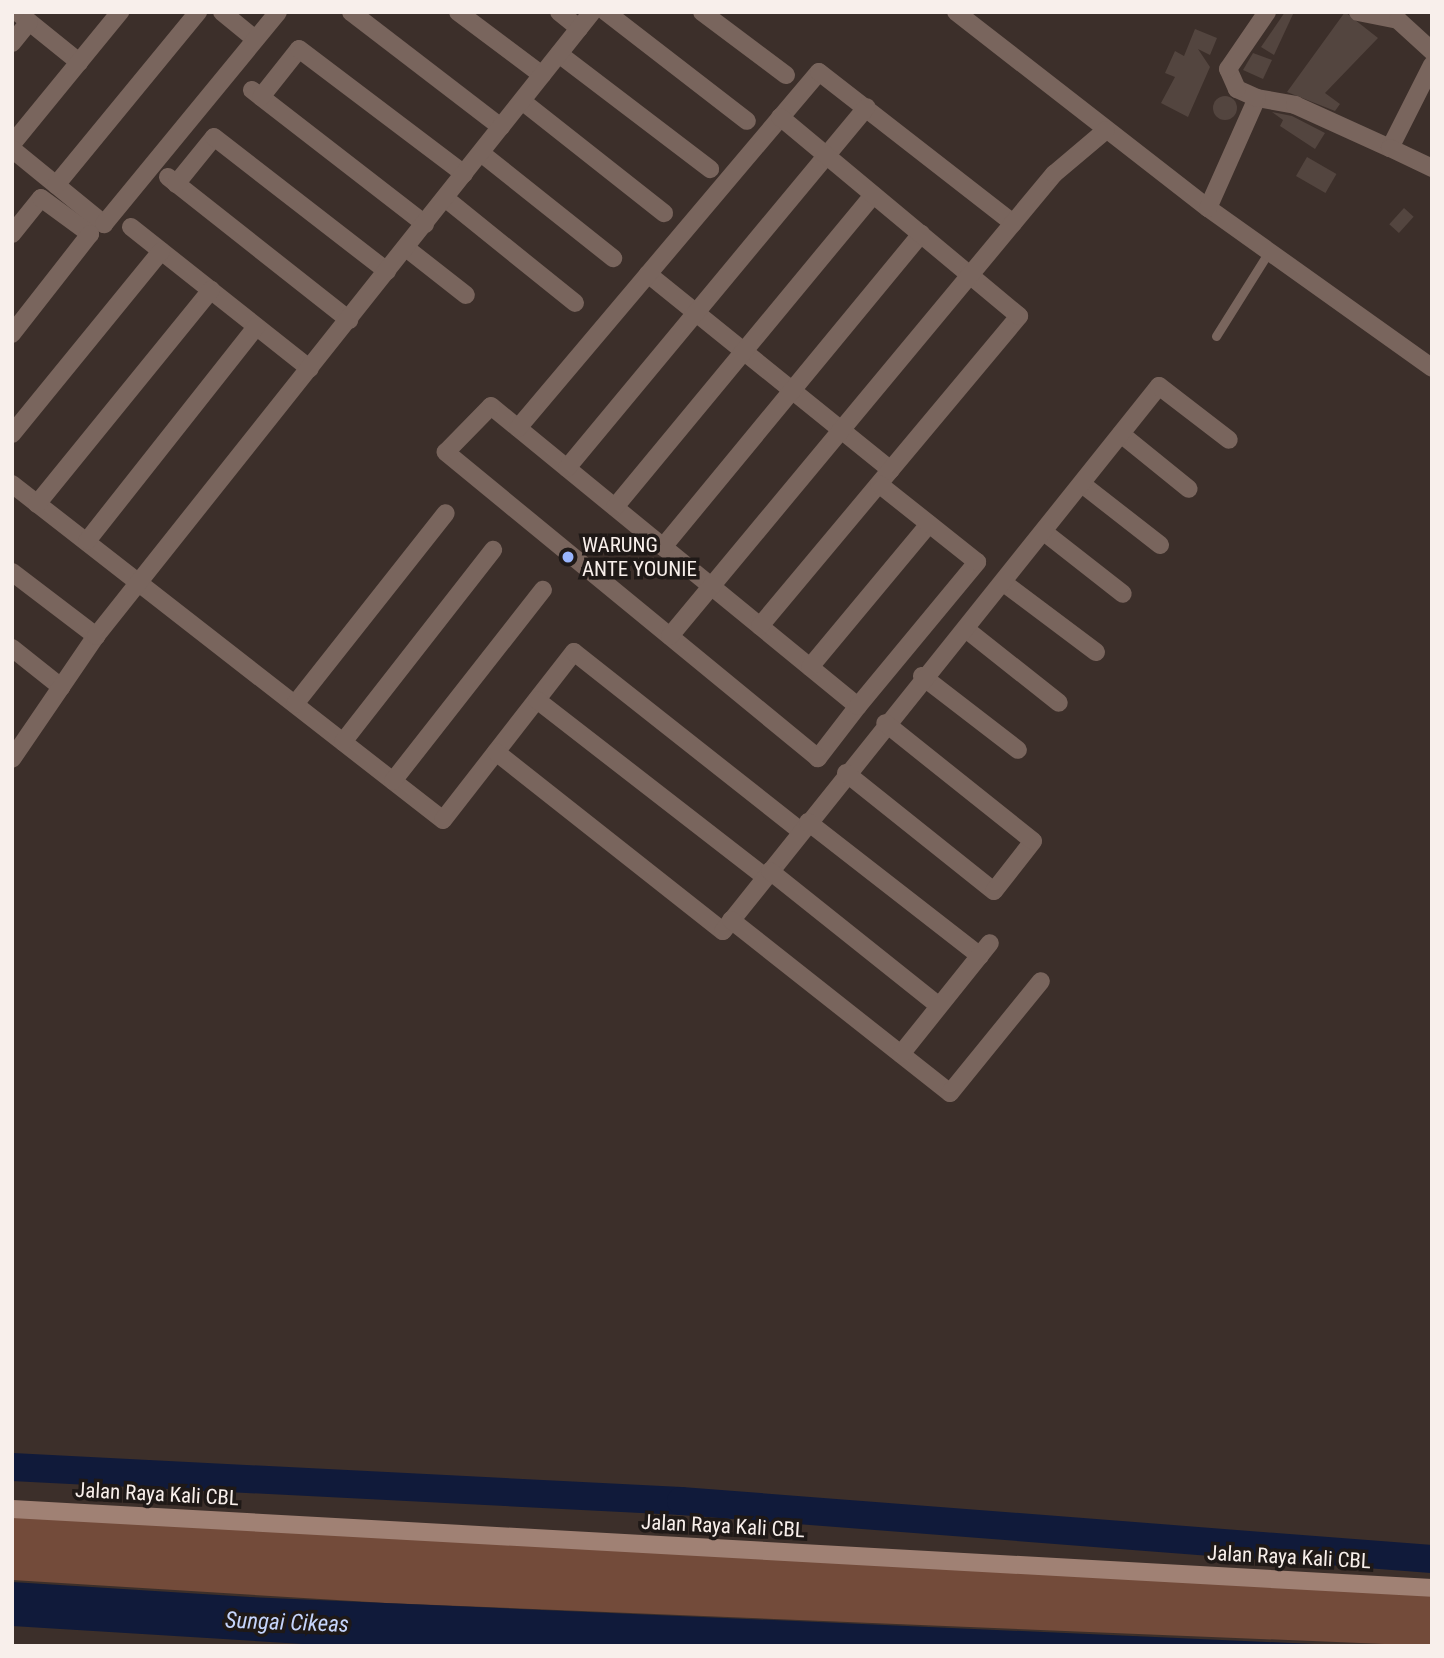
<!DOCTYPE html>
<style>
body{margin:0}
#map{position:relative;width:1444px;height:1658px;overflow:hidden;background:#3c2f2a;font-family:"Roboto Condensed",sans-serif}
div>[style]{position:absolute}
.green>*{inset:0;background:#734b3a}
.water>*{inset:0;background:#101a3a}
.river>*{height:28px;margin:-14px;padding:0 14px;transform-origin:14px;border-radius:14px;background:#101a3a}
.building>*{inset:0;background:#53453f;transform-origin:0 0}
.round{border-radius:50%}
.service>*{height:9px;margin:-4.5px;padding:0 4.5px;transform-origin:4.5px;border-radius:4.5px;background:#79655d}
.minor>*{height:18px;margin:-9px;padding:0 9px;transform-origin:9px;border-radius:9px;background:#79655d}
.secondary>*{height:18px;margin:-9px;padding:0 9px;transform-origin:9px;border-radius:9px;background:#a08174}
.dots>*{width:19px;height:19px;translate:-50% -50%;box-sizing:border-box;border:4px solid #1f1917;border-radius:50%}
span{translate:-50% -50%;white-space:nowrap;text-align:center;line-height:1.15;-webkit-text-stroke:7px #1f1917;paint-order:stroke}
.poi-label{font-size:21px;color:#f8efeb}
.left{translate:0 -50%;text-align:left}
.street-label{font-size:21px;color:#f8efeb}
.water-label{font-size:23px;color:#c5d4fb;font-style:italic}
.frame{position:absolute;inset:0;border:14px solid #f8efeb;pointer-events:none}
</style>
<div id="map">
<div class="green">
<i style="clip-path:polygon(12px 1508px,1432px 1588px,1432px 1646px,386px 1603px,12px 1580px)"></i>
</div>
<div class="water">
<i style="clip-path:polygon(12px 1582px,250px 1597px,1359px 1646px,335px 1646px,12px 1626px)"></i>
</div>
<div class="river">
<i style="left:12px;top:1467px;width:670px;rotate:2.91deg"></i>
<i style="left:681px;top:1501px;width:753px;rotate:4.42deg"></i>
</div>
<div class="building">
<i style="clip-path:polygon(1285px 12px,1294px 12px,1274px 55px,1261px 47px)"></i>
<i style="clip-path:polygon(1345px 12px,1378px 38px,1325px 93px,1340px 104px,1335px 111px,1287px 92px)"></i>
<i style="clip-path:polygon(1195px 29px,1217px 38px,1210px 55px,1198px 49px,1210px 67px,1188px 117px,1161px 103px,1175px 77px,1165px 73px,1175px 51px,1184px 56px)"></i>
<i style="clip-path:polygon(1253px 53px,1272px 60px,1263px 79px,1243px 70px)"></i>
<i class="round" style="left:1213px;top:96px;width:24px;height:24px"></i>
<i style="clip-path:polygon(1272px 112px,1292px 116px,1325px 133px,1315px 149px,1280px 126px,1283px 120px)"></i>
<i style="left:1307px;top:157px;width:34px;height:22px;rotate:30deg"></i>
<i style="left:1404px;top:208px;width:13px;height:22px;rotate:42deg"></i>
</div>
<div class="service">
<i style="left:1216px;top:336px;width:102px;rotate:-57.9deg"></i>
</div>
<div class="minor">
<i style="left:17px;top:12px;width:80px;rotate:38.9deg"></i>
<i style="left:222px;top:12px;width:43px;rotate:39.3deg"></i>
<i style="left:351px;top:12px;width:189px;rotate:37.5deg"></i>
<i style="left:458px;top:12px;width:105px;rotate:36.9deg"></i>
<i style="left:559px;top:12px;width:26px;rotate:39deg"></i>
<i style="left:606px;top:12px;width:178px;rotate:37.7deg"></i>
<i style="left:702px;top:12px;width:105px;rotate:36.9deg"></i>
<i style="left:956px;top:12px;width:319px;rotate:37.9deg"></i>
<i style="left:1208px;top:208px;width:275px;rotate:35.5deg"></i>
<i style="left:1358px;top:12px;width:41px;rotate:11.3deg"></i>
<i style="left:1398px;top:20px;width:46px;rotate:42.4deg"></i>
<i style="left:12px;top:43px;width:27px;rotate:-51deg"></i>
<i style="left:559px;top:54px;width:190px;rotate:37.3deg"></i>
<i style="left:252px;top:90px;width:219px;rotate:37.8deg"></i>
<i style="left:261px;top:97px;width:61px;rotate:-51.6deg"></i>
<i style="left:299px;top:49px;width:207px;rotate:37.1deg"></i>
<i style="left:1257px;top:98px;width:39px;rotate:10deg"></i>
<i style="left:1295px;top:105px;width:104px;rotate:24.4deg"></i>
<i style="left:1390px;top:148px;width:93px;rotate:-63.2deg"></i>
<i style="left:522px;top:101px;width:181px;rotate:38.3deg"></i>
<i style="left:12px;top:144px;width:171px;rotate:-50.7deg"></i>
<i style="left:1390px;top:148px;width:47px;rotate:25.5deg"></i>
<i style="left:12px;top:149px;width:119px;rotate:39.2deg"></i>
<i style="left:104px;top:224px;width:274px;rotate:-50.6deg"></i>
<i style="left:481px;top:153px;width:169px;rotate:38.5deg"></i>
<i style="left:168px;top:177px;width:231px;rotate:38.3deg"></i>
<i style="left:176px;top:184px;width:60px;rotate:-51deg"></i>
<i style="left:214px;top:137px;width:219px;rotate:37.8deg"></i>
<i style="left:56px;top:185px;width:224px;rotate:-50.6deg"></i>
<i style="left:445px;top:198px;width:167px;rotate:38.9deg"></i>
<i style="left:1208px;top:208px;width:120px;rotate:-66deg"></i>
<i style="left:1257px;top:98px;width:22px;rotate:-156deg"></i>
<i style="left:1237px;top:89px;width:22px;rotate:-114deg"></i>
<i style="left:1228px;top:69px;width:69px;rotate:-55.6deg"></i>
<i style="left:131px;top:227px;width:228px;rotate:38.4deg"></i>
<i style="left:12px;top:234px;width:46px;rotate:-51.1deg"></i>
<i style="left:41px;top:198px;width:61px;rotate:36.3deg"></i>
<i style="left:90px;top:234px;width:127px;rotate:128deg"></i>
<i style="left:406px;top:248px;width:76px;rotate:38.1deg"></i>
<i style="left:648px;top:274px;width:312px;rotate:38.9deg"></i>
<i style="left:491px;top:406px;width:474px;rotate:39.3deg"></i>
<i style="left:858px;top:706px;width:66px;rotate:127.6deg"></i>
<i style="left:818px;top:758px;width:482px;rotate:-140.6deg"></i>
<i style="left:446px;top:452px;width:64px;rotate:-45.6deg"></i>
<i style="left:518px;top:428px;width:466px;rotate:-49.8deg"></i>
<i style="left:819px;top:72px;width:246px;rotate:37.9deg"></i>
<i style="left:12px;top:434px;width:236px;rotate:-50.8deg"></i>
<i style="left:1121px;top:434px;width:87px;rotate:39deg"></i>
<i style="left:567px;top:468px;width:469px;rotate:-50.3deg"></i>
<i style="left:12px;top:484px;width:546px;rotate:37.94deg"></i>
<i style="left:443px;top:820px;width:213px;rotate:-52.1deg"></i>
<i style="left:574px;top:652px;width:289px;rotate:38.3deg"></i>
<i style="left:1082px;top:484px;width:99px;rotate:38deg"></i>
<i style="left:37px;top:504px;width:276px;rotate:-50.9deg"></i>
<i style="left:615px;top:507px;width:405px;rotate:-50.4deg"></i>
<i style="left:1044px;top:532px;width:100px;rotate:38.1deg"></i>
<i style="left:87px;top:541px;width:273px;rotate:-51.7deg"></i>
<i style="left:663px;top:547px;width:406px;rotate:-50.5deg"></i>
<i style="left:12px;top:572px;width:106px;rotate:37.3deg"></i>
<i style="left:1004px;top:583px;width:115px;rotate:36.9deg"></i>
<i style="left:760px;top:626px;width:404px;rotate:-50.1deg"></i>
<i style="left:1019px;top:316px;width:311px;rotate:-140.2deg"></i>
<i style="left:967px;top:630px;width:117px;rotate:38.4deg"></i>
<i style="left:670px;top:636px;width:601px;rotate:-50.27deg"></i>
<i style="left:1054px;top:174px;width:68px;rotate:-40.2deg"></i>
<i style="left:12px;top:648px;width:63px;rotate:38.5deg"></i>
<i style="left:810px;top:667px;width:186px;rotate:-50.2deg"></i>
<i style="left:922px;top:676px;width:121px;rotate:37.6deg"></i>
<i style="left:537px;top:700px;width:289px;rotate:37.8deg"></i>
<i style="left:295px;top:704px;width:243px;rotate:-51.7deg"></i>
<i style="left:858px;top:706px;width:187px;rotate:-50.4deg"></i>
<i style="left:977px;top:562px;width:125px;rotate:-141.5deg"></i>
<i style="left:343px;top:742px;width:244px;rotate:-52deg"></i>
<i style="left:496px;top:752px;width:289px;rotate:38.3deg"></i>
<i style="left:723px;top:931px;width:698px;rotate:-51.34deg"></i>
<i style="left:1159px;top:386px;width:88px;rotate:37.6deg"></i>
<i style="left:12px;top:759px;width:149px;rotate:-55.7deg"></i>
<i style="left:96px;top:636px;width:797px;rotate:-51.52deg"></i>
<i style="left:846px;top:773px;width:189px;rotate:38.6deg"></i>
<i style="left:994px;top:891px;width:63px;rotate:-52deg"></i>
<i style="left:1033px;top:841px;width:189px;rotate:-141.4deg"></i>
<i style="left:393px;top:781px;width:243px;rotate:-51.9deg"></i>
<i style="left:808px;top:822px;width:218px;rotate:37.9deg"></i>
<i style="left:770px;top:871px;width:216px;rotate:38.6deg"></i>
<i style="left:731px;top:920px;width:279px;rotate:38.3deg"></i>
<i style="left:950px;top:1093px;width:144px;rotate:-50.9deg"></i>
<i style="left:901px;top:1054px;width:142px;rotate:-51.3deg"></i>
</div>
<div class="secondary">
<i style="left:12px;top:1509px;width:1422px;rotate:3.18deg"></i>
</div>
<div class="dots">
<i style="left:568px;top:557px;background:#99b5fd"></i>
</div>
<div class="poi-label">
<span class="left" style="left:582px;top:557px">WARUNG<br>ANTE YOUNIE</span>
</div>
<div class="street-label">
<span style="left:157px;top:1494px;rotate:3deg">Jalan Raya Kali CBL</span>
<span style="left:723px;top:1526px;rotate:3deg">Jalan Raya Kali CBL</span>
<span style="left:1289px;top:1557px;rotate:3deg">Jalan Raya Kali CBL</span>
</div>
<div class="water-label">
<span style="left:287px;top:1623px;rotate:2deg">Sungai Cikeas</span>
</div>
<div class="frame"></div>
</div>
